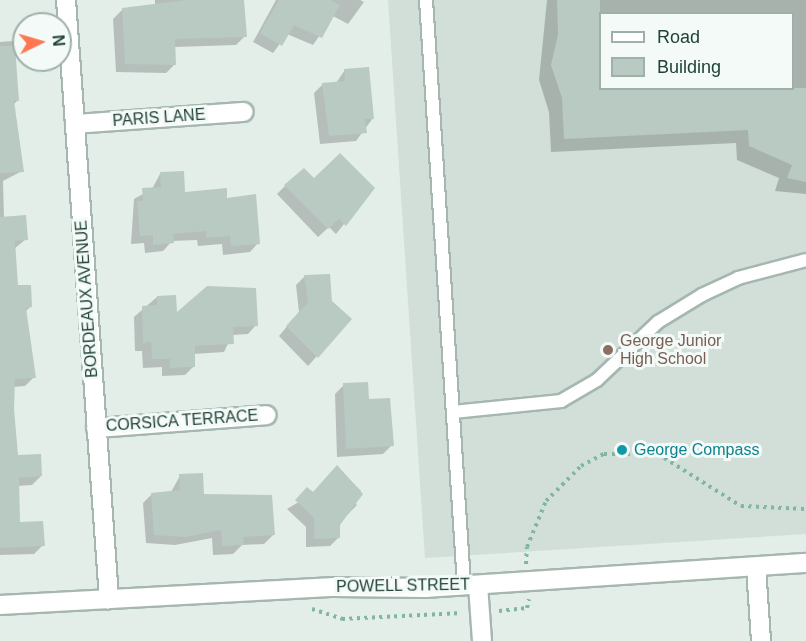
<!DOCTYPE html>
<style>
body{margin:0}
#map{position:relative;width:806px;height:641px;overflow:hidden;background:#e3eee9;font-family:Arial,sans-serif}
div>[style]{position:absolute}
.built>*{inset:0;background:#d1dfd8}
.shadow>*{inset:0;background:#0003}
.building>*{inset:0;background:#b8cac2}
.path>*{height:4px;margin-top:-2px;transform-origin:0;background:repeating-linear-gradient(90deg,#80b6a3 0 3px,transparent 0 7.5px)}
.roads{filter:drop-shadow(2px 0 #a5b7b0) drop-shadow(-2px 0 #a5b7b0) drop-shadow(0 2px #a5b7b0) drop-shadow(0 -2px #a5b7b0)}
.lane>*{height:12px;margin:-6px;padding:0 6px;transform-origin:6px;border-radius:6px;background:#fff}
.street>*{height:18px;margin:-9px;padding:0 9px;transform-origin:9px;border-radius:9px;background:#fff}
.secondary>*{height:18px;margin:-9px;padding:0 9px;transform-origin:9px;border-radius:9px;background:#fff}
.dots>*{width:16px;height:16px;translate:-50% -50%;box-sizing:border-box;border:3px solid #f4faf7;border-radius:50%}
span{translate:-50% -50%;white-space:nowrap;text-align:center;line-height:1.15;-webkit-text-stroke:6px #f4faf7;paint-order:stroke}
.street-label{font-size:16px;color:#204238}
.education-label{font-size:16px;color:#785e54}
.left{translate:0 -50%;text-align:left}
.culture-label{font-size:16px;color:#0d838f}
.legend{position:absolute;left:599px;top:12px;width:195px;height:78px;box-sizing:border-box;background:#f4faf7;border:2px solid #9fb0ab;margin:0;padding:8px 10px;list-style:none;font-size:18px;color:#204238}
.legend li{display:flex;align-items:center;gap:12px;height:30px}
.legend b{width:30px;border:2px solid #9fb0ab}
.north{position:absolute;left:12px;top:12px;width:60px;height:60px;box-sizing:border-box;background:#f4faf7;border:2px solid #9fb0ab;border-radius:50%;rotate:85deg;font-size:16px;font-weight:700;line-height:24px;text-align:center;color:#204238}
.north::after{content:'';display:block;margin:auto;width:21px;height:27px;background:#ff7750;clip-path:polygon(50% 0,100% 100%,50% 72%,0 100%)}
</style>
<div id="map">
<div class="built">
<i style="clip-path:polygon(evenodd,388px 0,806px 0,806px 534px,425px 558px,388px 0,600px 14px,792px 14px,792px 88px,600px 88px,600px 14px)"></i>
</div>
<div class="shadow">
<i style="clip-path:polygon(155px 0,243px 0,245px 36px,236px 45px,174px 47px,175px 64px,166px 73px,116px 72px,113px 19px,122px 10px,155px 7px)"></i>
<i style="clip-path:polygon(276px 0,360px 0,364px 2px,348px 24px,333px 16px,313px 45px,287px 34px,273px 53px,253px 42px)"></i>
<i style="clip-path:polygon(evenodd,547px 0,806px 0,806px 194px,775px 191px,779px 178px,737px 160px,736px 143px,551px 152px,549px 112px,539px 80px,547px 0,600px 14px,792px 14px,792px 88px,600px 88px,600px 14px)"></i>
<i style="clip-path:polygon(13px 41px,18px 100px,13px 105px,22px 171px,3px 181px,4px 218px,26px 239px,14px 249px,16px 287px,30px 307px,25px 312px,34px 377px,25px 386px,13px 387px,13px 409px,16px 457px,41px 476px,32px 485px,17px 486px,19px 523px,43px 545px,34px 554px,0 555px,0 42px)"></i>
<i style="clip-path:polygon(345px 70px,373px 118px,356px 141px,320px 144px,314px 93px,323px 84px,336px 83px)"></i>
<i style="clip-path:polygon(160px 174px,184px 194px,226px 200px,258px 243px,250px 252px,223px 255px,222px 244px,198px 246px,197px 240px,172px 241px,163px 251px,145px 253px,144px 243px,131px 244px,134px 199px,152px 189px)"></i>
<i style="clip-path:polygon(314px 180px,373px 188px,336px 234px,329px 227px,318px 237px,277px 194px,285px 186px)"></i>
<i style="clip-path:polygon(305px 276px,350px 319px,308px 366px,279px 336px,299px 312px,296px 285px)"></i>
<i style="clip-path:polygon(157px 297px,175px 316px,256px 325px,248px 334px,232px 335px,224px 352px,193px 354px,194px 366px,185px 375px,162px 376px,162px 367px,143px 368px,142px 351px,135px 351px,134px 317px)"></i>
<i style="clip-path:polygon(344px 385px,368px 401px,392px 445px,383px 454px,337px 457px,335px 394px)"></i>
<i style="clip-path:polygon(337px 467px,361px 491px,353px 502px,357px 505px,338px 524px,339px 537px,330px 546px,306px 547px,306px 527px,287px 509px,312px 494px)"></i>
<i style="clip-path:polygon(180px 476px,203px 495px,273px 535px,264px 544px,242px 545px,233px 554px,213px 555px,212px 538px,175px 545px,146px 543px,143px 503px,152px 494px,171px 492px)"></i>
</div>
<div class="building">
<i style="clip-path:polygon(186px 0,244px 0,247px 37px,175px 39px,176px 65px,125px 64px,122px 8px)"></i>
<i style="clip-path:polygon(279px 0,331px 0,340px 5px,322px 38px,294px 25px,282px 46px,260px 33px)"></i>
<i style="clip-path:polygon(557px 0,600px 0,600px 88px,806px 88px,806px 182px,787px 178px,792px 165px,749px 146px,748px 130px,564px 139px,562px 98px,551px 65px,558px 34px)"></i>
<i style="clip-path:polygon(0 46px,15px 46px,19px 101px,14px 101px,24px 172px,0 173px)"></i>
<i style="clip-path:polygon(369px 67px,374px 119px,365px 119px,367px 133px,329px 136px,322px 83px,345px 81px,344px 69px)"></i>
<i style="clip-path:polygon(340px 153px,375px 188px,346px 226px,339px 219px,328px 229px,284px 185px,304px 168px,314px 178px)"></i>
<i style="clip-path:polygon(184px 171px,185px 192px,227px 188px,227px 198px,256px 194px,260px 244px,231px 246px,230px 236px,206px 238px,206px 231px,173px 234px,174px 243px,153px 245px,153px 235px,140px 236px,137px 201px,143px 201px,142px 188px,161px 187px,160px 172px)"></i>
<i style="clip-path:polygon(26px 215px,28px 240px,15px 241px,18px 285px,31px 285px,32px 307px,26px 308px,36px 378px,15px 379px,14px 409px,18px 455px,41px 454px,42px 476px,19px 478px,20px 522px,43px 521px,45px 546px,0 548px,0 217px)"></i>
<i style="clip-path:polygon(330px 274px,332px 301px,352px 319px,318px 358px,286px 326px,308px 302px,304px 275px)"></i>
<i style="clip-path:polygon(207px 286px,256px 288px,258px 326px,233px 327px,234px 344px,195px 346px,195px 367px,170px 368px,170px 359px,152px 359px,151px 342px,143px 343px,142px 306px,157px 305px,157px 296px,176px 295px,177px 312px)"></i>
<i style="clip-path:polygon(368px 382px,369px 399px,390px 398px,394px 446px,346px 449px,343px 383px)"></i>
<i style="clip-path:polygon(337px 465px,363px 494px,340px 525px,340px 538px,314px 539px,314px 518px,295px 500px,307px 487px,313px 492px)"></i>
<i style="clip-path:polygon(203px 473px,204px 494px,272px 495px,275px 535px,243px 537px,244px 545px,222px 546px,221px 530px,185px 537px,154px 535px,151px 493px,180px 490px,179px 474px)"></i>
</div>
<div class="path">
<i style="left:526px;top:564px;width:17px;rotate:-87deg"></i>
<i style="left:527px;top:547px;width:50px;rotate:-67.6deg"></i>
<i style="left:546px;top:501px;width:49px;rotate:-45deg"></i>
<i style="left:581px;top:466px;width:26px;rotate:-28deg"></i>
<i style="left:604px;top:454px;width:54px"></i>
<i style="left:658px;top:454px;width:98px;rotate:32.1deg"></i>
<i style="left:741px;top:506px;width:65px;rotate:2.6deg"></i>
<i style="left:312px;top:609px;width:32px;rotate:18deg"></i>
<i style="left:342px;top:619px;width:120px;rotate:-2.9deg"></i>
<i style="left:499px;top:611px;width:28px;rotate:-6deg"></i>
<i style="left:527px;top:608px;width:9px;rotate:-77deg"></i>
</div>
<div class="roads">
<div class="lane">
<i style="left:426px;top:0;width:586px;rotate:86.28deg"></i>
<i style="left:453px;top:412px;width:109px;rotate:-5.8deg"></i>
<i style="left:561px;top:401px;width:42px;rotate:-30.3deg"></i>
<i style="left:597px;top:380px;width:84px;rotate:-43.6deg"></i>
<i style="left:658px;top:322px;width:52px;rotate:-31.5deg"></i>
<i style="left:702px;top:295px;width:40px;rotate:-25deg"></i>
<i style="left:738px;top:278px;width:70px;rotate:-14.8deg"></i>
</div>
<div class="street">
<i style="left:66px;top:0;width:601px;rotate:85.89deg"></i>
<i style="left:75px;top:124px;width:169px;rotate:-4.1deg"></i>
<i style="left:96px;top:428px;width:171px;rotate:-4.3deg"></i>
<i style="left:756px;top:567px;width:74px;rotate:86.1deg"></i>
<i style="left:478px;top:585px;width:56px;rotate:85.9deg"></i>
</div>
<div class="secondary">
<i style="left:0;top:605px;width:335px;rotate:-3.1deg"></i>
<i style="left:335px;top:587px;width:91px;rotate:0.6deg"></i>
<i style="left:426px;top:588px;width:381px;rotate:-3.8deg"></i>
</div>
</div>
<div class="dots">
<i style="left:608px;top:350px;background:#8d6e63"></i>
<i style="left:622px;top:450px;background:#0f9aa8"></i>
</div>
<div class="street-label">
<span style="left:159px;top:118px;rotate:-4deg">PARIS LANE</span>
<span style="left:87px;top:299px;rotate:-94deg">BORDEAUX AVENUE</span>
<span style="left:182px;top:421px;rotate:-4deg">CORSICA TERRACE</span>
<span style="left:403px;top:586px;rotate:-1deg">POWELL STREET</span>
</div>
<div class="education-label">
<span class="left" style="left:620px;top:350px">George Junior<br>High School</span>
</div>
<div class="culture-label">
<span class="left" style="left:634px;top:450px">George Compass</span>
</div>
<ul class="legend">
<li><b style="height:8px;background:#fff"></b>Road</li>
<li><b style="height:16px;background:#b8cac2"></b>Building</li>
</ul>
<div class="north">N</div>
</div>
